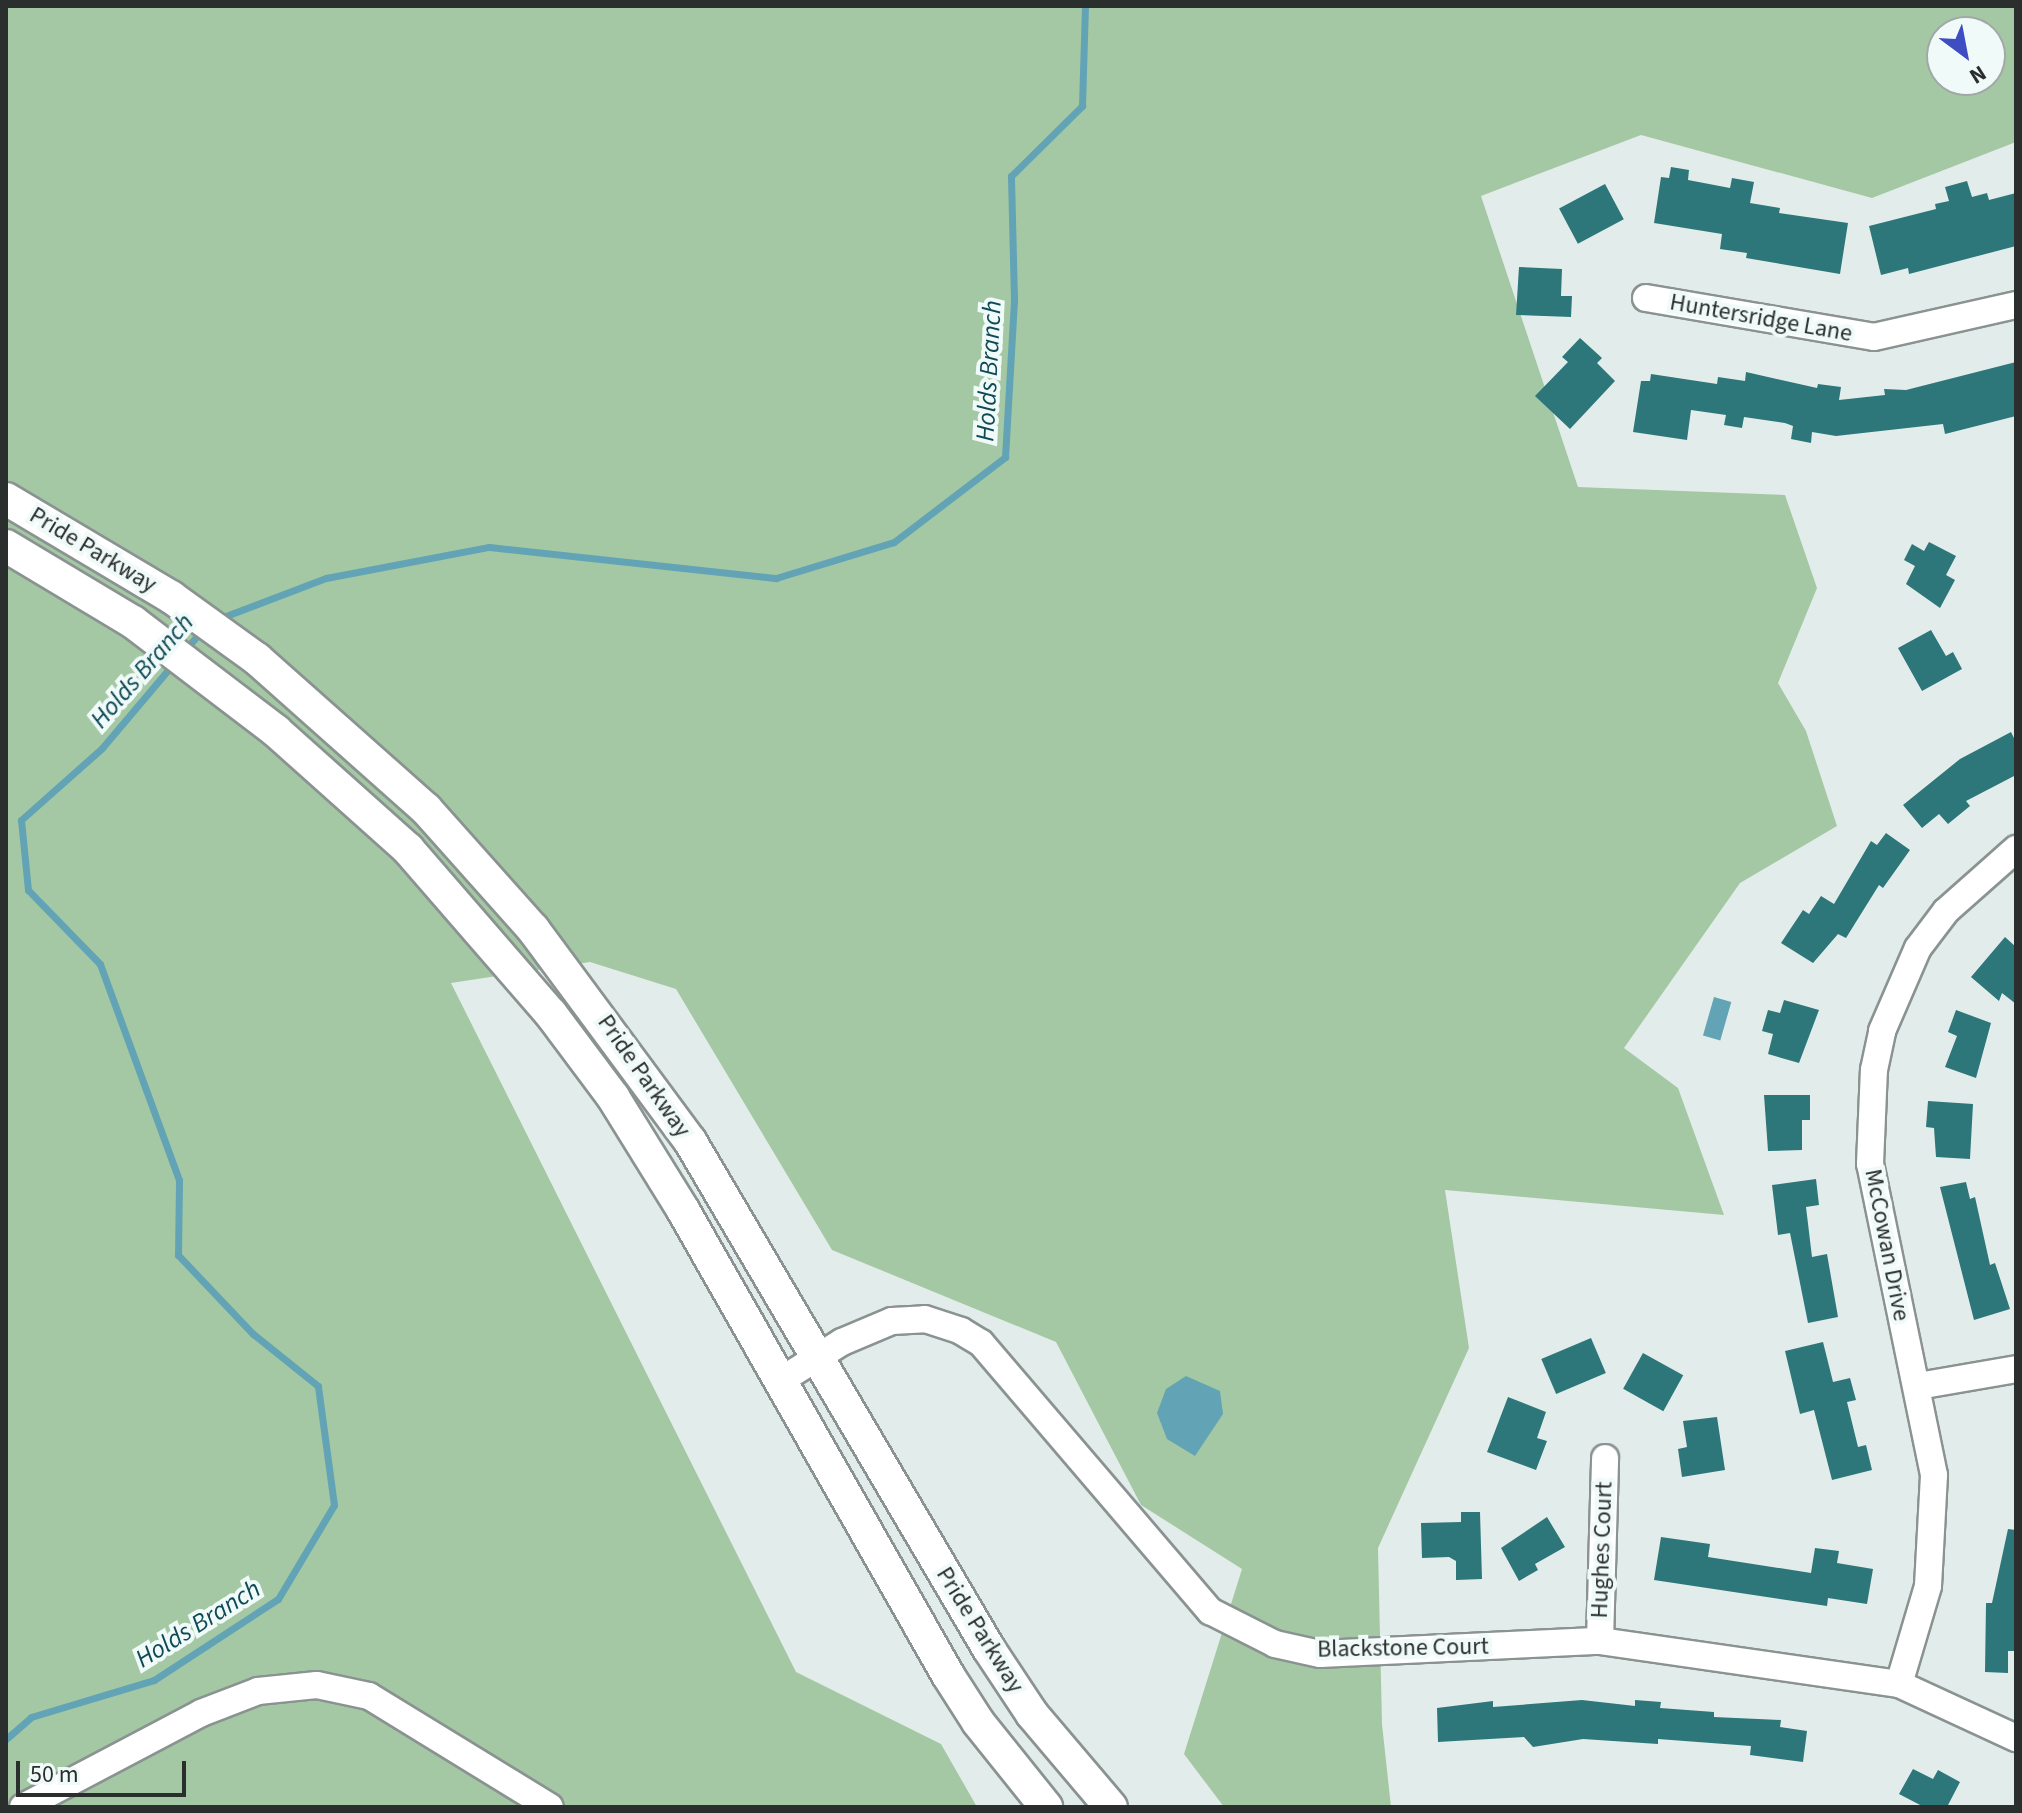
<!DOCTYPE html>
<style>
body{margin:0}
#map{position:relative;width:2022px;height:1813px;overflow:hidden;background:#e2edeb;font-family:"Source Sans 3",sans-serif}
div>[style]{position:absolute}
.green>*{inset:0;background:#a5c8a4}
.water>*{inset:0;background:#62a4b5;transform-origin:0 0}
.stream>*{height:7px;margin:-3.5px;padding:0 3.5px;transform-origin:3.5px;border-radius:3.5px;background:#62a4b5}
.building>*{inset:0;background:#2d7679;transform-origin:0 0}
.roads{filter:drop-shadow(2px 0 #8a9391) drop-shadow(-2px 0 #8a9391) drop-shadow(0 2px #8a9391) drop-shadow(0 -2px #8a9391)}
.minor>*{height:26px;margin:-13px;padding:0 13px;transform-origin:13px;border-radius:13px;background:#fff}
.major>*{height:32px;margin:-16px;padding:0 16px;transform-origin:16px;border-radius:16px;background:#fff}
span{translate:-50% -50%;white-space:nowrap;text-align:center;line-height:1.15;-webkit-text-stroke:8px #f0faf8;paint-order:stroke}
.street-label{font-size:24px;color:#2a2e2d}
.water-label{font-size:26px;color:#0e4956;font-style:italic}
.frame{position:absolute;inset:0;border:8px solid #2a2e2d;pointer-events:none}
.north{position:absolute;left:1926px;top:16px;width:80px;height:80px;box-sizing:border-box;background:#f0faf8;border:2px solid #a1a8a7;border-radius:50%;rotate:148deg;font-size:22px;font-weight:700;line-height:32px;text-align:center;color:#2a2e2d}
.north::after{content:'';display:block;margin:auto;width:28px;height:36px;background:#3e4dc1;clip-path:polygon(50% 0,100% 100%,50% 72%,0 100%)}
.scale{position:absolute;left:16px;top:1761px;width:170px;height:36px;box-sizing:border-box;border:4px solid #2a2e2d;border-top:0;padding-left:10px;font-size:24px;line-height:28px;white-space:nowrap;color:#2a2e2d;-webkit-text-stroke:6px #f0faf8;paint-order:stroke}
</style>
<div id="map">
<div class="green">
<i style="clip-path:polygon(evenodd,6px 6px,2016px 6px,2016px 142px,1872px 198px,1641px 135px,1481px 196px,1578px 487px,1785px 495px,1817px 588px,1778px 683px,1806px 731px,1837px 826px,1740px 883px,1624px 1048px,1678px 1088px,1724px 1215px,1445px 1190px,1469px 1348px,1378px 1548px,1382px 1724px,1391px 1807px,1224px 1807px,1184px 1754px,1242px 1569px,1141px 1505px,1056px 1342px,832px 1250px,676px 989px,590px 962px,451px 983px,796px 1672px,941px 1744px,977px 1807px,6px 1807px,6px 6px,1942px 32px,1990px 32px,1990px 80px,1942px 80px,1942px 32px)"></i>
</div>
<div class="water">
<i style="left:1714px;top:997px;width:18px;height:40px;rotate:16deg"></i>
<i style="clip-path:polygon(1186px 1376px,1220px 1391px,1223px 1414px,1195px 1456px,1167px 1439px,1157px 1413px,1166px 1389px)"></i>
</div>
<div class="stream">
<i style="left:218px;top:619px;width:116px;rotate:-20.8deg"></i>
<i style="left:326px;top:578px;width:166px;rotate:-10.8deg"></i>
<i style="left:489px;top:547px;width:289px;rotate:6.2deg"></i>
<i style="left:776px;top:578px;width:123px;rotate:-17deg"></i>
<i style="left:894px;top:542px;width:140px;rotate:-37.4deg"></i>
<i style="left:1005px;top:457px;width:157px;rotate:-86.7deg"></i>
<i style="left:1014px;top:300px;width:124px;rotate:-91.4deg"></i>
<i style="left:1011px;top:176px;width:100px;rotate:-44.6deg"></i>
<i style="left:1082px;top:106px;width:100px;rotate:-88.3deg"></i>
<i style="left:184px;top:651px;width:28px;rotate:-49deg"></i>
<i style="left:6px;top:1739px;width:33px;rotate:-41deg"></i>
<i style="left:31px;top:1717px;width:128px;rotate:-16.7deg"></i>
<i style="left:154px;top:1680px;width:148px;rotate:-33.2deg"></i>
<i style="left:278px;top:1599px;width:109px;rotate:-59.2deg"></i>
<i style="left:334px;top:1505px;width:120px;rotate:-97.7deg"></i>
<i style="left:318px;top:1386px;width:83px;rotate:-141.3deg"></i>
<i style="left:253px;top:1334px;width:109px;rotate:-133.5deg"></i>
<i style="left:178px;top:1255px;width:75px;rotate:-89.2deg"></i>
<i style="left:179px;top:1180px;width:230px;rotate:-110.1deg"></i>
<i style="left:100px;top:964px;width:103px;rotate:-134.2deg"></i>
<i style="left:28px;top:890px;width:70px;rotate:-95.7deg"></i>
<i style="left:21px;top:820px;width:108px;rotate:-41.6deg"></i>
<i style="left:102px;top:748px;width:110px;rotate:-49.8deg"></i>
</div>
<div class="building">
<i style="clip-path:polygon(1671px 167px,1689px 170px,1688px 180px,1730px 188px,1732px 178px,1754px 182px,1750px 203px,1780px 208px,1779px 213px,1848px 223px,1840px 274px,1746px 258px,1747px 253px,1720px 249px,1722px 234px,1654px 223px,1661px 177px,1669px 178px)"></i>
<i style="clip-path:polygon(1967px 181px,1972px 197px,1987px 193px,1989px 200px,2016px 193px,2016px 246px,1909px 274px,1908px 268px,1881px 275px,1869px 226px,1936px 209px,1935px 204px,1949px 201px,1945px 187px)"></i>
<i style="left:1605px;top:184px;width:40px;height:52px;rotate:62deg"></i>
<i style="clip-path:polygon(1519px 267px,1562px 269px,1561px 296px,1572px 296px,1571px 317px,1516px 315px)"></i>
<i style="clip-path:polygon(1580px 338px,1602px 358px,1597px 363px,1615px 381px,1570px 429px,1535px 396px,1568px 362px,1562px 357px)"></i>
<i style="clip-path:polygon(2016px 362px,2016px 416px,1945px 434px,1943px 424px,1836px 436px,1812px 432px,1811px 443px,1791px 439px,1793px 426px,1785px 423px,1744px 417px,1742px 428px,1724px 425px,1726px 415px,1691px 410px,1687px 440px,1633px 432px,1641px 381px,1650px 381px,1651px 374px,1717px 384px,1718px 377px,1745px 381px,1746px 372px,1817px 388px,1818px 384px,1841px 387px,1839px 400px,1885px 395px,1884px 389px,1906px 390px)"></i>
<i style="clip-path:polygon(1929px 542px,1956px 556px,1946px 575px,1955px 580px,1940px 608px,1906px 584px,1915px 566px,1904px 560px,1912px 544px,1924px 551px)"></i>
<i style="clip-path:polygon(1931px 630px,1946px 656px,1953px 652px,1962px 669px,1922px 691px,1898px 648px)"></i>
<i style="clip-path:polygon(2011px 732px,2016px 742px,2016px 775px,1966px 801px,1970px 806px,1948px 824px,1939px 814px,1922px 828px,1903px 805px,1960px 759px)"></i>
<i style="clip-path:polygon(1886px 833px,1910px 850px,1883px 888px,1879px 885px,1846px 938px,1838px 934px,1813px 963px,1781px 943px,1803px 910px,1809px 914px,1821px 896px,1834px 904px,1871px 841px,1877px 845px)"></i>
<i style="clip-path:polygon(2005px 937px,2016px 947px,2016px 1004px,2002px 993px,1999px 1001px,1971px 977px)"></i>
<i style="clip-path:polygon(1784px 1000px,1819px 1010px,1799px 1063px,1768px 1054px,1773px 1034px,1762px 1031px,1768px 1010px,1780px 1013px)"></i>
<i style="clip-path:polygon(1956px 1010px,1991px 1023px,1976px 1078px,1945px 1067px,1957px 1036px,1948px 1032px)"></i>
<i style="clip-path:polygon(1764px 1095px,1810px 1095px,1810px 1120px,1802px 1120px,1802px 1150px,1768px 1151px)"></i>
<i style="clip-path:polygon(1928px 1101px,1973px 1104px,1970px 1159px,1936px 1157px,1934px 1128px,1926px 1127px)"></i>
<i style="clip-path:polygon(1816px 1179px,1819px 1205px,1806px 1207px,1812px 1257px,1827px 1254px,1838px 1317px,1808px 1323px,1790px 1233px,1778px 1235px,1772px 1185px)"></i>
<i style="clip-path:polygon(1966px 1182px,1970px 1199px,1975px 1197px,1990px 1265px,1995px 1263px,2010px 1309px,1974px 1320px,1940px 1187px)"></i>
<i style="left:1591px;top:1338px;width:38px;height:54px;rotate:67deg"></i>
<i style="clip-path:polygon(1823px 1342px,1833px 1382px,1850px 1378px,1856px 1400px,1847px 1402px,1858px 1447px,1866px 1445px,1872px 1470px,1832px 1480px,1814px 1410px,1800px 1414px,1785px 1351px)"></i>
<i style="left:1643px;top:1353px;width:46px;height:41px;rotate:29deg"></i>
<i style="clip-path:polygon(1508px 1397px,1546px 1412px,1537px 1438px,1547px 1441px,1536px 1470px,1487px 1452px)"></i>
<i style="clip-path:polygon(1717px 1417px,1725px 1470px,1682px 1477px,1678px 1449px,1687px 1447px,1683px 1421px)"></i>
<i style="clip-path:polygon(1461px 1512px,1480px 1512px,1482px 1579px,1456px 1580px,1456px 1561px,1449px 1557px,1422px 1558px,1421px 1523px,1461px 1522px)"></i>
<i style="clip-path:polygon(1547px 1517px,1565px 1547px,1535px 1564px,1538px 1570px,1519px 1581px,1501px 1548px)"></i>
<i style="clip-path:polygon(2008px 1529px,2016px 1530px,2016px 1651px,2008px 1651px,2008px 1673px,1985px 1672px,1986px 1603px,1992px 1603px)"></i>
<i style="clip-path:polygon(1661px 1537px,1710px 1544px,1708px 1557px,1811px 1573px,1815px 1548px,1839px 1551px,1837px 1563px,1873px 1569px,1867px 1604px,1828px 1598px,1827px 1606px,1654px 1580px)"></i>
<i style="clip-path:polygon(1582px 1700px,1635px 1706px,1635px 1700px,1661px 1702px,1660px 1708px,1714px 1712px,1714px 1717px,1781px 1720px,1780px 1727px,1807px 1731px,1803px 1762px,1750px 1755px,1751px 1746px,1658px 1739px,1658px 1744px,1583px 1739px,1533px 1747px,1524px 1737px,1438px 1742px,1437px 1708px,1493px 1701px,1493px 1707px)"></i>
<i style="clip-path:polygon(1913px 1769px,1933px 1779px,1938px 1770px,1960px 1782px,1947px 1807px,1924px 1807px,1899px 1794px)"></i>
</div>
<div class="roads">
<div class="minor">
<i style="left:1646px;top:298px;width:231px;rotate:9.7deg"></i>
<i style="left:1874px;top:337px;width:146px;rotate:-12.7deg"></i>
<i style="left:783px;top:1379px;width:70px;rotate:-32.1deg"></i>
<i style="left:842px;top:1342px;width:54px;rotate:-22.8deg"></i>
<i style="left:892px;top:1321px;width:33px;rotate:-3deg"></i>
<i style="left:925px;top:1319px;width:38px;rotate:18deg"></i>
<i style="left:961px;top:1331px;width:23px;rotate:31deg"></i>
<i style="left:981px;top:1343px;width:353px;rotate:49.5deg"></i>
<i style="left:1210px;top:1611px;width:73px;rotate:26.9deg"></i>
<i style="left:1275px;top:1644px;width:46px;rotate:12.5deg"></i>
<i style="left:1320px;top:1654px;width:280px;rotate:-2.7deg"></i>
<i style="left:1600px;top:1641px;width:302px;rotate:8.2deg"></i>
<i style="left:1899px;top:1684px;width:129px;rotate:24.8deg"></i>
<i style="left:1918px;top:1386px;width:99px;rotate:-9.8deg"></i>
<i style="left:1600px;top:1641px;width:183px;rotate:-88.4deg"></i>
<i style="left:1899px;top:1684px;width:102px;rotate:-73.5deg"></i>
<i style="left:1928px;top:1586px;width:111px;rotate:-86.9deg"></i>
<i style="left:1934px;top:1475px;width:318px;rotate:-101.6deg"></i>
<i style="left:1870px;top:1164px;width:94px;rotate:-87.6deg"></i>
<i style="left:1874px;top:1070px;width:40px;rotate:-78deg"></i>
<i style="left:1882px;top:1031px;width:90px;rotate:-66.6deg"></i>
<i style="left:1918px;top:948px;width:46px;rotate:-52.9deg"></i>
<i style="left:1946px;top:911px;width:94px;rotate:-41.5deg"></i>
<i style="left:23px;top:1807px;width:201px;rotate:-27.8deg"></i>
<i style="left:201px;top:1713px;width:61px;rotate:-21.1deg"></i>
<i style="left:258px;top:1691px;width:59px;rotate:-5.8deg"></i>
<i style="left:317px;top:1685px;width:53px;rotate:11.9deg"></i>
<i style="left:369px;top:1696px;width:212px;rotate:31.5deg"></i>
</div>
<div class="major">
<i style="left:6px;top:499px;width:192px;rotate:30.7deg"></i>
<i style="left:171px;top:597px;width:106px;rotate:35.8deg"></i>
<i style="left:257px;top:659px;width:226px;rotate:41.6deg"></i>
<i style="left:426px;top:809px;width:161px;rotate:48.3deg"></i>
<i style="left:533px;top:929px;width:264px;rotate:53.5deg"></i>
<i style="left:690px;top:1141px;width:589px;rotate:59.52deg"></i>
<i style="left:989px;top:1649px;width:78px;rotate:56.5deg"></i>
<i style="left:1032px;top:1714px;width:122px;rotate:49.7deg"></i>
<i style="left:6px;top:546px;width:148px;rotate:30.9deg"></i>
<i style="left:133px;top:622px;width:180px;rotate:37.3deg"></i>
<i style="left:276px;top:731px;width:177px;rotate:41.8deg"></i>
<i style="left:408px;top:849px;width:218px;rotate:49.1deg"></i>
<i style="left:551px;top:1014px;width:104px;rotate:53.2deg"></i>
<i style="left:613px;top:1097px;width:133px;rotate:58.2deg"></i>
<i style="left:683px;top:1210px;width:535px;rotate:60.32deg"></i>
<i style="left:948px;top:1675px;width:56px;rotate:57.4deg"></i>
<i style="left:978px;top:1722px;width:109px;rotate:51.3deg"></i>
</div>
</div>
<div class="street-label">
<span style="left:1761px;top:318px;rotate:10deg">Huntersridge Lane</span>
<span style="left:93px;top:550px;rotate:31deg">Pride Parkway</span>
<span style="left:644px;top:1076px;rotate:55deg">Pride Parkway</span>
<span style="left:1887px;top:1245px;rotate:79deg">McCowan Drive</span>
<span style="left:1602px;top:1550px;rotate:-88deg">Hughes Court</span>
<span style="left:980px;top:1630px;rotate:58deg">Pride Parkway</span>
<span style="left:1403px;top:1648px;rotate:-1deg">Blackstone Court</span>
</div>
<div class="water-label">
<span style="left:989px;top:371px;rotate:-87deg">Holds Branch</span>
<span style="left:142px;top:671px;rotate:-49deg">Holds Branch</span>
<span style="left:198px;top:1624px;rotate:-32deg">Holds Branch</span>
</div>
<div class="frame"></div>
<div class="north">N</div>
<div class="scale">50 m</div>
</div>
